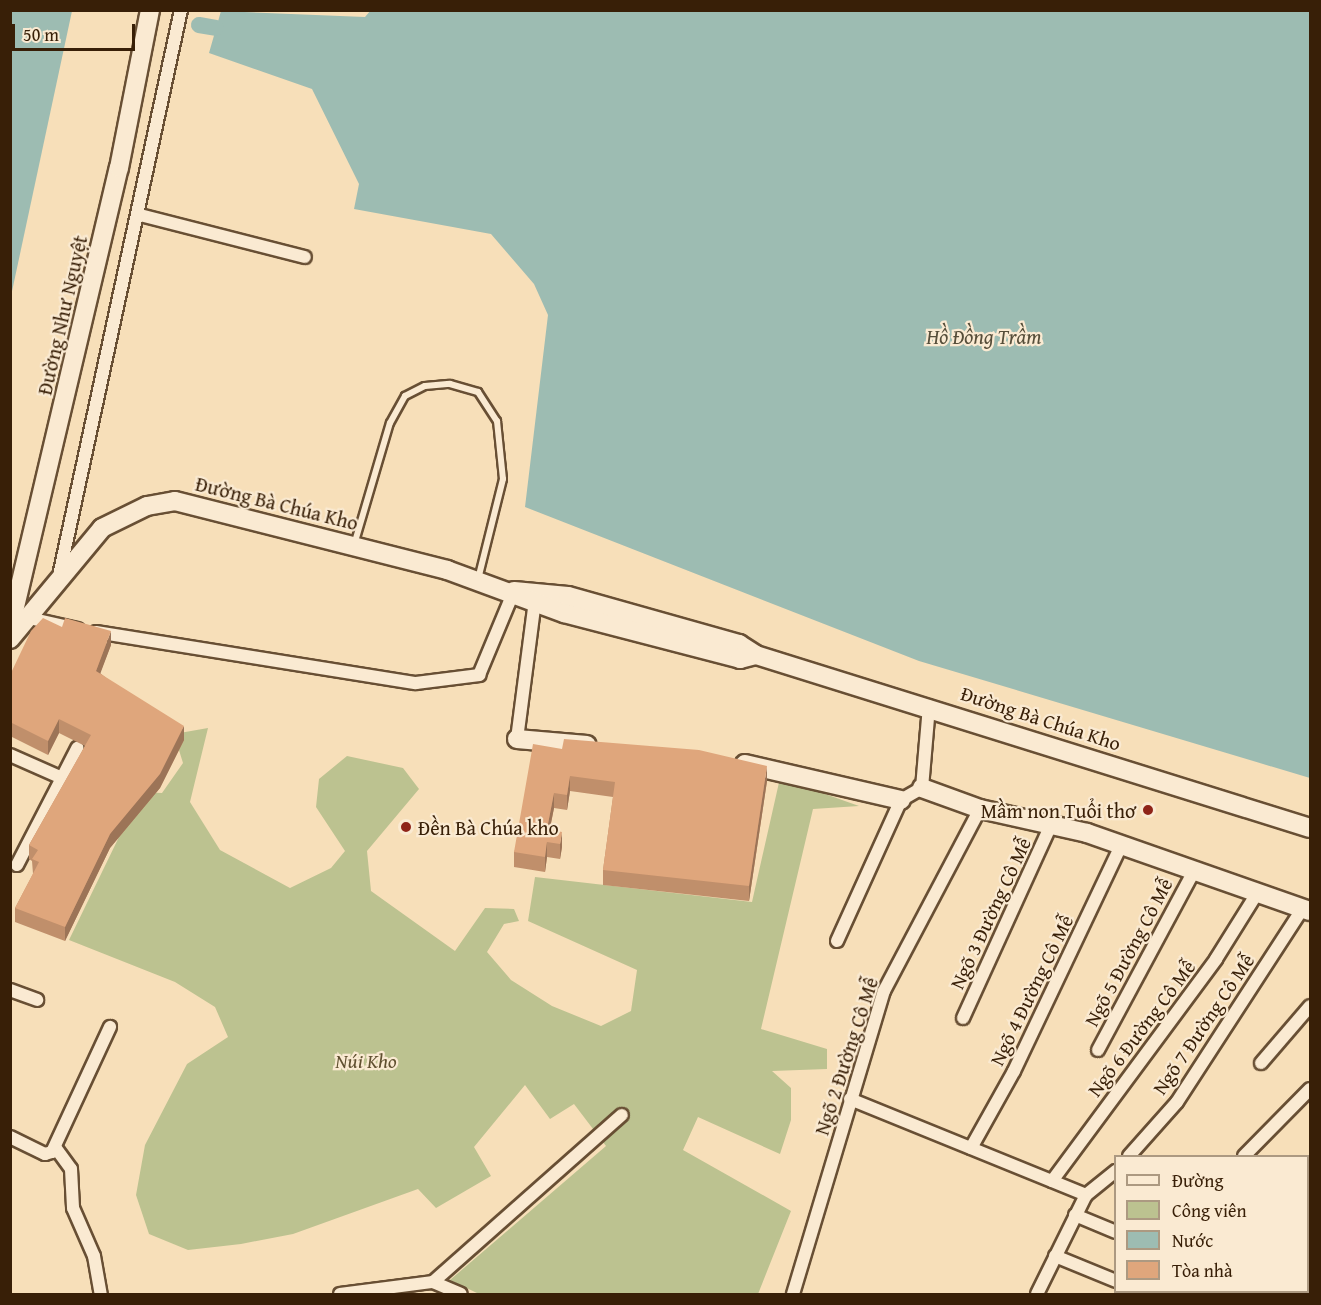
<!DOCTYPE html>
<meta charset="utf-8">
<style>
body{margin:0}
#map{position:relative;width:1321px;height:1305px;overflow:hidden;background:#f7dfb9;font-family:"Gentium Book Plus",serif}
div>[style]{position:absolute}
.green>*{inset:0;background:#bcc290}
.water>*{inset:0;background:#9dbcb2}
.canal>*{height:16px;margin:-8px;padding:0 8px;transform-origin:8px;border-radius:8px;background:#9dbcb2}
.roads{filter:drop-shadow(2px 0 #684f34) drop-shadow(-2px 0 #684f34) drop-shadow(0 2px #684f34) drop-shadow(0 -2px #684f34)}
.lane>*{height:6px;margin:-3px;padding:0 3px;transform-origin:3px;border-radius:3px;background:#faead2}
.street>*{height:12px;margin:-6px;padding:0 6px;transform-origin:6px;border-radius:6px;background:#faead2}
.secondary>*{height:18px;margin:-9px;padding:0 9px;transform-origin:9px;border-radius:9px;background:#faead2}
.wall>*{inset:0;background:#c08f6b}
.shaded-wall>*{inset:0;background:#9c7457}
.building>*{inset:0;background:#dfa67c}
.dots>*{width:16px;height:16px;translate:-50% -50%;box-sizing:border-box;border:3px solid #faead2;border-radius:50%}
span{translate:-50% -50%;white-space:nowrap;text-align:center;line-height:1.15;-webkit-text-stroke:4.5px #faead2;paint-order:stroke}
.street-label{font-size:20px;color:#381f07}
.poi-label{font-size:20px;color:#381f07}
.right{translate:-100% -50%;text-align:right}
.left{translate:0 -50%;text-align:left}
.park-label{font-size:20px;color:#605030;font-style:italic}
.water-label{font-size:21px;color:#564e3a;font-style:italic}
.frame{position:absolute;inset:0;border:12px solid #381f07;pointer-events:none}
.legend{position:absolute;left:1114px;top:1155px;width:195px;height:138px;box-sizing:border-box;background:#faead2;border:2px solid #ac9981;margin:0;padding:8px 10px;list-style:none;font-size:18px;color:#381f07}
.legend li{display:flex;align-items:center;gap:12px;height:30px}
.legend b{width:30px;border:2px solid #ac9981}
.scale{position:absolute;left:12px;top:24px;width:123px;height:27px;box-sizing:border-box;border:3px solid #381f07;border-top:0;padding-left:8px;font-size:18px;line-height:21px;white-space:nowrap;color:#381f07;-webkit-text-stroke:4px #faead2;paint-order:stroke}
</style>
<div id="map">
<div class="green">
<i style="clip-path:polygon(208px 728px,190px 802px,220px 850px,290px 888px,331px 868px,345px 851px,316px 807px,319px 779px,347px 756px,403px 768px,419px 789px,367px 851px,371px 891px,455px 951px,485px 908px,514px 909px,519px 921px,504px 924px,487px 952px,511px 980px,552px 1006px,601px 1026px,631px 1011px,637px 970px,528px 921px,535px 877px,752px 902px,780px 778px,859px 806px,813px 809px,761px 1029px,827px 1049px,827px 1069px,772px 1071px,791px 1088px,791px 1120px,780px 1154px,698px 1117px,683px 1150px,791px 1211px,758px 1294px,479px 1294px,450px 1280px,606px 1146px,574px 1104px,550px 1119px,525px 1085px,474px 1147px,491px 1176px,436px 1208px,418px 1189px,293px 1234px,241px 1244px,188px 1250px,149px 1234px,136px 1195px,145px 1145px,187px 1064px,228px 1037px,215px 1007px,175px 982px,69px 940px,118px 839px,124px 811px,139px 792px,162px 793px,183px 763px,174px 734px)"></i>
</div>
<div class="water">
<i style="clip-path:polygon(11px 10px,72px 11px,11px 296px,10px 11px)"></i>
<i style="clip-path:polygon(221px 11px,365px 17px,371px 10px,1310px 11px,1310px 778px,919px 661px,525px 507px,548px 315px,534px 284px,491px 234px,354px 209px,359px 184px,312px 89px,209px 53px)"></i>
</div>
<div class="canal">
<i style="left:199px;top:25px;width:17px;rotate:10deg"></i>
</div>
<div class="roads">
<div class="lane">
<i style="left:354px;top:545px;width:127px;rotate:-73.6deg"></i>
<i style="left:390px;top:423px;width:31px;rotate:-61deg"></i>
<i style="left:405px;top:396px;width:22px;rotate:-27deg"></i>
<i style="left:425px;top:386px;width:25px;rotate:-5deg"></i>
<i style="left:450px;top:384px;width:29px;rotate:16deg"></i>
<i style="left:478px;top:392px;width:35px;rotate:57deg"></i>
<i style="left:497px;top:421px;width:58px;rotate:84.1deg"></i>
<i style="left:503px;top:479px;width:103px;rotate:104deg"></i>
</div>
<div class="street">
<i style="left:140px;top:215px;width:170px;rotate:14.3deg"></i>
<i style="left:59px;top:576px;width:579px;rotate:-77.84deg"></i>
<i style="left:29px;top:618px;width:50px;rotate:12.7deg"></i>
<i style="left:96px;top:632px;width:324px;rotate:9.1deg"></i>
<i style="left:416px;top:683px;width:64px;rotate:-7.2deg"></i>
<i style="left:479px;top:675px;width:91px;rotate:-67.4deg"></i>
<i style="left:517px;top:739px;width:140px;rotate:-82.6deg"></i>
<i style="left:10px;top:755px;width:57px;rotate:23.9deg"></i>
<i style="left:62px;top:778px;width:98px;rotate:117.3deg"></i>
<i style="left:62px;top:778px;width:34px;rotate:-63deg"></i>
<i style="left:837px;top:941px;width:155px;rotate:-65.6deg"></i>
<i style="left:901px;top:800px;width:24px;rotate:-30deg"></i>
<i style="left:922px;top:788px;width:82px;rotate:-85.1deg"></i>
<i style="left:10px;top:990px;width:29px;rotate:20deg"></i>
<i style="left:963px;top:1018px;width:214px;rotate:-65.5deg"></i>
<i style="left:1098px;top:1050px;width:201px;rotate:-61.8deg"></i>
<i style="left:1261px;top:1063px;width:75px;rotate:-49.3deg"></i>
<i style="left:850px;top:1099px;width:255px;rotate:22.1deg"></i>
<i style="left:10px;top:1137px;width:39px;rotate:26deg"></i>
<i style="left:45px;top:1154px;width:7px;rotate:-16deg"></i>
<i style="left:52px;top:1152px;width:138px;rotate:-65.1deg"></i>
<i style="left:55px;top:1147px;width:27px;rotate:54deg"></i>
<i style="left:71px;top:1169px;width:39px;rotate:87deg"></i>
<i style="left:73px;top:1208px;width:52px;rotate:66.4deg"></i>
<i style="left:94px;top:1256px;width:39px;rotate:80deg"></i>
<i style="left:971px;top:1148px;width:88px;rotate:-60.8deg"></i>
<i style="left:1014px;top:1071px;width:249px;rotate:-64.6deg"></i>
<i style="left:1129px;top:1156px;width:72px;rotate:-48.4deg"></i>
<i style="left:1177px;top:1102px;width:231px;rotate:-57deg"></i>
<i style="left:1244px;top:1156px;width:94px;rotate:-45.4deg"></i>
<i style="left:1052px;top:1181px;width:276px;rotate:-53.5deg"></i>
<i style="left:1216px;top:959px;width:75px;rotate:-58deg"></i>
<i style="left:1075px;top:1215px;width:44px;rotate:22.5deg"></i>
<i style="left:1055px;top:1256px;width:66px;rotate:22.3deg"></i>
<i style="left:1308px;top:1260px;width:2px;rotate:27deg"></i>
<i style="left:433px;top:1282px;width:252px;rotate:-41.5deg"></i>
<i style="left:1141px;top:1292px;width:8px;rotate:14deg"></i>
<i style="left:1252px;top:1292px;width:7px;rotate:16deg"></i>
<i style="left:340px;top:1294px;width:94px;rotate:-7.4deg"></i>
<i style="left:433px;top:1282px;width:30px;rotate:23deg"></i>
<i style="left:793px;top:1294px;width:316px;rotate:-73.3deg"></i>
<i style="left:884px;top:991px;width:206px;rotate:-62.2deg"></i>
<i style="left:1037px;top:1294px;width:110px;rotate:-63.7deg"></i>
<i style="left:1086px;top:1195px;width:38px;rotate:-39deg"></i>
</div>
<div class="secondary">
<i style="left:514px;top:591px;width:54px;rotate:5.3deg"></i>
<i style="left:568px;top:596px;width:178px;rotate:15.7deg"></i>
<i style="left:739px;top:644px;width:20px;rotate:33deg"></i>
<i style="left:756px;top:655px;width:580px;rotate:17.34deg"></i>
<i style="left:10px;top:628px;width:473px;rotate:-76.7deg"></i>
<i style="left:119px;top:168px;width:161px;rotate:-78.9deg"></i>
<i style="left:10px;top:639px;width:144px;rotate:-50.3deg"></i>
<i style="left:102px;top:528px;width:50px;rotate:-26.1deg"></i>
<i style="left:147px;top:506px;width:28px;rotate:-10deg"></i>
<i style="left:175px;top:501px;width:281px;rotate:14.2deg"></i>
<i style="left:447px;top:570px;width:125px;rotate:20.2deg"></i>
<i style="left:564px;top:613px;width:182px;rotate:14.6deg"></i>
<i style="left:740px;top:659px;width:16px;rotate:-14deg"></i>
<i style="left:517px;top:739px;width:70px;rotate:4.9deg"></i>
<i style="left:745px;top:764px;width:160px;rotate:13deg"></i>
<i style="left:922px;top:788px;width:62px;rotate:19.9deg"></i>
<i style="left:980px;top:809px;width:110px;rotate:12.6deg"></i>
<i style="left:1087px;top:833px;width:236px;rotate:19.3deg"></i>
</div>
</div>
<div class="wall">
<i style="clip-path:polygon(62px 627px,111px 645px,100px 673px,184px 740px,160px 788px,110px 848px,65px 941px,15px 922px,15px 908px,33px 874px,32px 861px,29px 859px,29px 845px,85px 746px,59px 733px,48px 755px,10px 736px,10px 675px)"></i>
<i style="clip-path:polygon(562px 749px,767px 781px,749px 901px,603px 885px,603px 870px,613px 797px,570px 791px,567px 810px,554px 808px,550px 829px,562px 847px,560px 859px,547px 857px,545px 872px,514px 867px,514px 852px)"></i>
</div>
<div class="shaded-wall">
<i style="clip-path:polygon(111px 631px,111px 645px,96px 685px,96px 671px)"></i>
<i style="clip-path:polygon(59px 719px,59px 733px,48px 755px,48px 741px)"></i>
<i style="clip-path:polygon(184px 726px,184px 740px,160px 788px,110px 848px,65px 941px,65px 927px,110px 834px)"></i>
<i style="clip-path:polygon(767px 766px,767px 781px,749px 901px,749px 886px)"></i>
<i style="clip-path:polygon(570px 776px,570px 791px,567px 810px,567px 795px)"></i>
<i style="clip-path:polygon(554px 793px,554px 808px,547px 842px,547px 857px,545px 872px,545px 857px,547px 829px)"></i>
<i style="clip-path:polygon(562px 832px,562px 847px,560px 859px,560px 844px)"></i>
</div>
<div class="building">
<i style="clip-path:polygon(43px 618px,62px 627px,65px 618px,111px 631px,96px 671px,184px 726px,160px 774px,110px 834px,65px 927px,15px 908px,39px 862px,32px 859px,38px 850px,29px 845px,91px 735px,59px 719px,48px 741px,10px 722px,10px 675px,31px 631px)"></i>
<i style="clip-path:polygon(564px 739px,699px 750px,767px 766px,749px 886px,603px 870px,615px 782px,570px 776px,567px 795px,554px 793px,547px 829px,562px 832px,560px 844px,547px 842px,545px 857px,514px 852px,533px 744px,562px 749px)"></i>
</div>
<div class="dots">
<i style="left:1148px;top:810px;background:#8f2418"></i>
<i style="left:406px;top:827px;background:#8f2418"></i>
</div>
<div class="street-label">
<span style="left:62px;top:315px;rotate:-77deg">Đường Như Nguyệt</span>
<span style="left:277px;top:503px;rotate:14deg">Đường Bà Chúa Kho</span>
<span style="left:1041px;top:718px;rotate:18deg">Đường Bà Chúa Kho</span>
<span style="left:990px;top:913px;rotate:-65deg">Ngõ 3 Đường Cô Mễ</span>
<span style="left:1128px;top:952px;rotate:-62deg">Ngõ 5 Đường Cô Mễ</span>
<span style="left:1031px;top:990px;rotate:-64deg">Ngõ 4 Đường Cô Mễ</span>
<span style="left:1203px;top:1024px;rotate:-56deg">Ngõ 7 Đường Cô Mễ</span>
<span style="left:1141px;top:1028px;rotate:-53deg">Ngõ 6 Đường Cô Mễ</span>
<span style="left:846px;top:1056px;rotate:-72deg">Ngõ 2 Đường Cô Mễ</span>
</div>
<div class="poi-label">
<span class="right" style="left:1136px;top:810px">Mầm non Tuổi thơ</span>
<span class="left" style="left:418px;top:827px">Đền Bà Chúa kho</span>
</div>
<div class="park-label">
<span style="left:366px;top:1060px">Núi Kho</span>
</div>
<div class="water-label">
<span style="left:984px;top:337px">Hồ Đồng Trầm</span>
</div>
<div class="frame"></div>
<ul class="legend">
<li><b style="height:8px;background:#faead2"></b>Đường</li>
<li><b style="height:16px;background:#bcc290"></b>Công viên</li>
<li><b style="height:16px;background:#9dbcb2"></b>Nước</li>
<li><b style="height:16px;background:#dfa67c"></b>Tòa nhà</li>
</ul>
<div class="scale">50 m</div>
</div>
